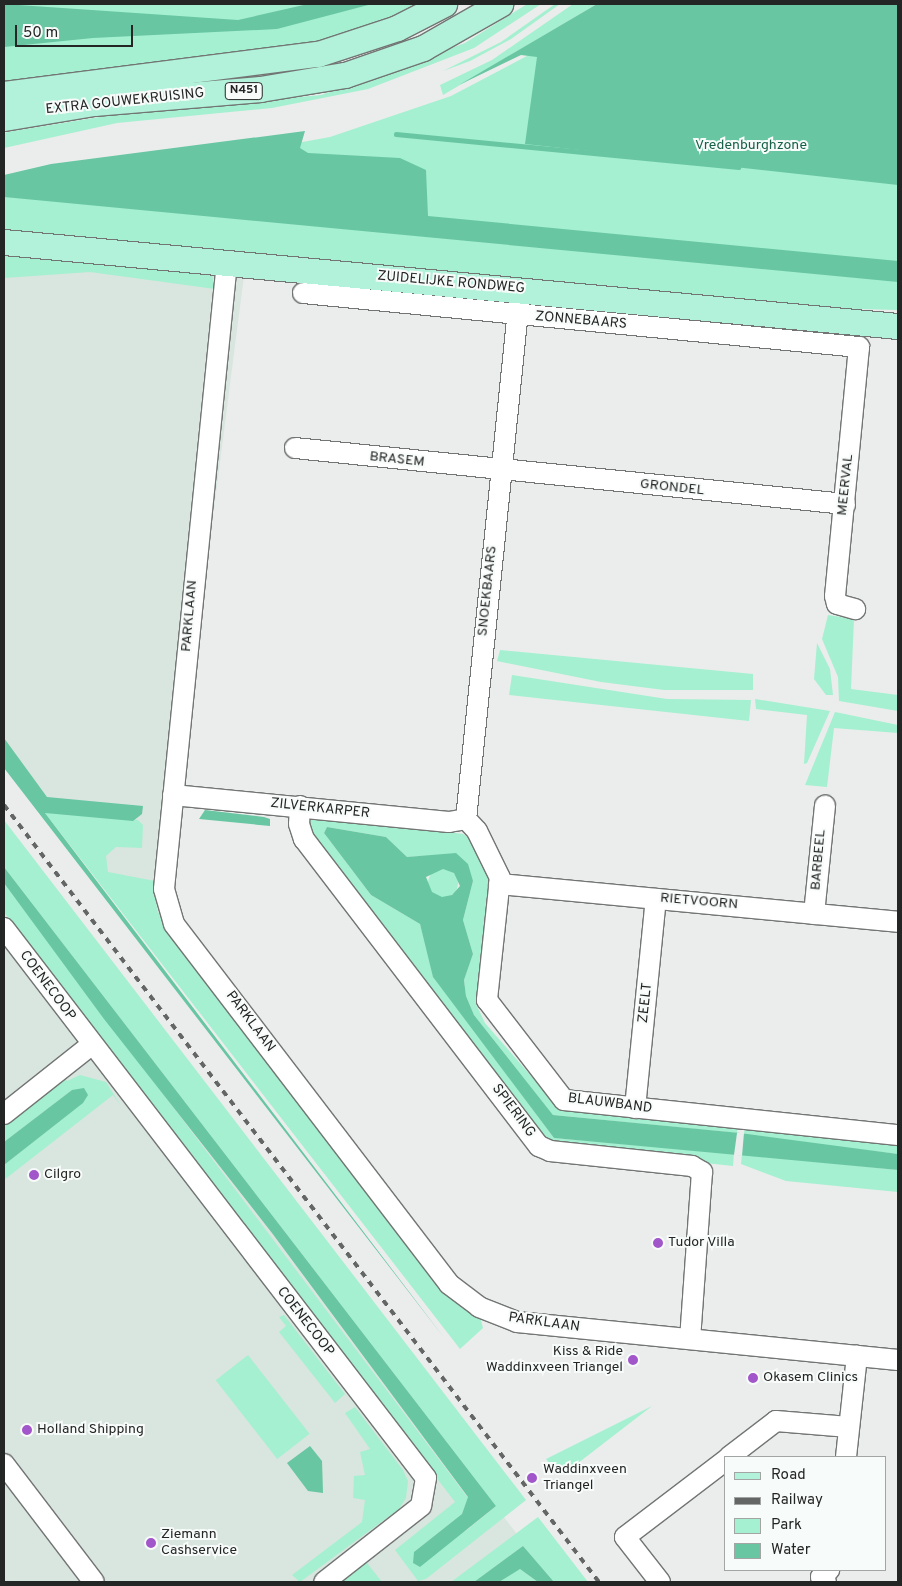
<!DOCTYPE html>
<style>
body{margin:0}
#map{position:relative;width:902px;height:1586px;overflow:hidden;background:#eaedec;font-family:Overpass,sans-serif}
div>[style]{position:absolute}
.built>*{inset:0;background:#d9e5df}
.green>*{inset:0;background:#a5f0d1;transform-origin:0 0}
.round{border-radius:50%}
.water>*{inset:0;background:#68c6a3}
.pier>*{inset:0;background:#eaedec}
.stream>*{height:4.5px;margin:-2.25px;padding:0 2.25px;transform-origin:2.25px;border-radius:2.25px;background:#68c6a3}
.roads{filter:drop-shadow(1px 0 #727574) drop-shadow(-1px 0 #727574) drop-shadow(0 1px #727574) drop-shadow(0 -1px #727574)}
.minor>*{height:20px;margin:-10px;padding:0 10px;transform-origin:10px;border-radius:10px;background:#fff}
.major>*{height:25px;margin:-12.5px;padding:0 12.5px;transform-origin:12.5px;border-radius:12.5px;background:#b2f2da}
.rail>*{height:4px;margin-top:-2px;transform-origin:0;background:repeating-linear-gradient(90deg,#646666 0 6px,transparent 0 12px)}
.dots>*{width:14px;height:14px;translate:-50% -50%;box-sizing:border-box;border:2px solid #f7fbf9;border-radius:50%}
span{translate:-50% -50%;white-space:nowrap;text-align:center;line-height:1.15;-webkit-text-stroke:4px #f7fbf9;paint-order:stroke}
.shield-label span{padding:1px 4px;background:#f7fbf9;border:1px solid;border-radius:4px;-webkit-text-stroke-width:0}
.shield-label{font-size:12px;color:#242525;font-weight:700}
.street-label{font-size:14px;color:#242525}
.park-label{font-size:14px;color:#176149}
.poi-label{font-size:14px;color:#242525}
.left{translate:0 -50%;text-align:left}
.right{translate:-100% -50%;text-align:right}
.frame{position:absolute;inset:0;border:5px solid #242525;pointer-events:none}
.legend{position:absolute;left:724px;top:1456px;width:162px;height:115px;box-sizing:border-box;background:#f7fbf9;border:1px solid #a3a5a4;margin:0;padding:6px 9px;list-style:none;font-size:15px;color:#242525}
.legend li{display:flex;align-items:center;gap:10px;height:25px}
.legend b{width:25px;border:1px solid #a3a5a4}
.scale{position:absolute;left:15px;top:25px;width:118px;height:22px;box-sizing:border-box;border:2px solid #242525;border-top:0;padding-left:6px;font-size:15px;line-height:18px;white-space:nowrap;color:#242525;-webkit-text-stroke:4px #f7fbf9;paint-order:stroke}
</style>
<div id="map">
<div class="built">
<i style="clip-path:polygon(4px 230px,246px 260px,157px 952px,4px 753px)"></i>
<i style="clip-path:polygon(4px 870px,554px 1582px,4px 1582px)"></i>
</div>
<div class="green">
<i style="clip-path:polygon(4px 4px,425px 4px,327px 42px,4px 85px)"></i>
<i style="clip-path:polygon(527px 4px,541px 4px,474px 48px,368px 89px,272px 108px,117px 123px,4px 148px,4px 133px,13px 131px,118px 114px,321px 95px,465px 43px)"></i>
<i style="clip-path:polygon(555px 4px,560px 4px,511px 39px,470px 61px,443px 71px,501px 42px)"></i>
<i style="clip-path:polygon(573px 4px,597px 4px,443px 95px,440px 85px,492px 60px)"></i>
<i style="clip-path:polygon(898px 4px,898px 310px,781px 307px,4px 235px,4px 182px,209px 159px,330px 137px,451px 96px,561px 38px)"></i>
<i style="clip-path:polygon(4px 252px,204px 267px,212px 275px,215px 289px,90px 272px,4px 278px)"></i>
<i style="clip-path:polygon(828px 615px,854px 619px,851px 689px,898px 695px,898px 711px,839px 701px,838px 677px,822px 639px)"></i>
<i style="clip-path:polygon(817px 643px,830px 669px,833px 695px,826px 695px,814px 679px)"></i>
<i style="clip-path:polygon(500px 650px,753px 674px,753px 690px,664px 690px,601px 682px,497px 661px)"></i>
<i style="clip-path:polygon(512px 675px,667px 699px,751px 700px,749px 721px,509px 695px)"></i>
<i style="clip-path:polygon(755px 699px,830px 711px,807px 763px,804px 764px,807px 715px,756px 709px)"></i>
<i style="clip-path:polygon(835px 712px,898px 725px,898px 733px,834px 728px,827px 787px,805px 785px)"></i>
<i style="clip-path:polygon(49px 811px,138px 820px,143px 825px,142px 848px,116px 847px,106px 856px,108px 872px,155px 881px,157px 910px,167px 928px,445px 1292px,480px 1316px,483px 1328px,460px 1349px,45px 813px)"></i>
<i style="clip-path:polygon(347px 818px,463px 834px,474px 842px,489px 876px,476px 1004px,485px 1023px,558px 1107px,737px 1125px,737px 1133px,553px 1115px,474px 1015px,466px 996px,464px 980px,473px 954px,463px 920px,473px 881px,449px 855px,407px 857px,386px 837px,327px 827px,324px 833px,371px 895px,420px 924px,434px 977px,554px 1138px,734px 1153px,733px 1166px,550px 1146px,307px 827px,311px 819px)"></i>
<i style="clip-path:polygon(4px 820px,526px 1500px,426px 1579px,418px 1581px,395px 1550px,455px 1502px,4px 912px,4px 883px,468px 1498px,462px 1514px,414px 1552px,467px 1530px,496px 1506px,4px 867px)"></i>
<i class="round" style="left:428px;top:868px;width:30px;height:30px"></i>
<i style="clip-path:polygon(80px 1075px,106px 1082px,121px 1106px,113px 1095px,4px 1180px,4px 1165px,82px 1103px,72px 1090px,4px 1142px,4px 1124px,65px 1078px,67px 1081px)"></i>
<i style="clip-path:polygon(745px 1126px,898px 1142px,898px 1154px,751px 1137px,744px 1133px)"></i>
<i style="clip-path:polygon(742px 1154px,898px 1170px,898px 1192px,786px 1181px,741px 1164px)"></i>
<i style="clip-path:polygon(284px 1315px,345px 1394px,335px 1403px,279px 1332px,286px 1326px,279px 1317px)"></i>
<i style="left:248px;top:1355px;width:100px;height:41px;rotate:52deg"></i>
<i style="clip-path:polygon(652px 1406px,569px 1470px,558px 1474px,546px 1459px)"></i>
<i style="clip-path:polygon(355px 1407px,403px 1470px,408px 1481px,406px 1498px,399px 1509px,300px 1582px,292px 1575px,362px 1522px,365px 1500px,353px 1498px,354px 1476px,365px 1475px,360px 1452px,370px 1449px,345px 1413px)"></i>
<i style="clip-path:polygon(538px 1517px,588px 1582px,554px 1582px,523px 1546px,474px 1582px,451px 1582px)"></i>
<i style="clip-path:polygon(367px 1563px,382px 1582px,338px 1582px,361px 1564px)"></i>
<i style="clip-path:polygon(520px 1569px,538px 1582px,499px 1582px,515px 1571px)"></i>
</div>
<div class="water">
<i style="clip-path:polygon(4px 4px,238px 20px,308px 4px,372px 4px,277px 29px,93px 38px,4px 47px)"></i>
<i style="clip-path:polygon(597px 4px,898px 4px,898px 185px,525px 144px,537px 57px,521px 55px,459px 85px)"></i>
<i style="clip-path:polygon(305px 131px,300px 148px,308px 153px,400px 158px,426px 170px,428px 216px,898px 261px,898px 282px,4px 197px,4px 175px,51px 164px)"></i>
<i style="clip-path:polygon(4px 738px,47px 797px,143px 806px,142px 814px,133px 821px,45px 813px,445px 1339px,4px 768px)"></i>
<i style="clip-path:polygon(205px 810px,264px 817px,270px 819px,270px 826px,199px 819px)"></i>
<i style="clip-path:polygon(evenodd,327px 827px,386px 837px,407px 857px,456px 853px,468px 864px,473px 881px,463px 920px,473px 954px,464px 980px,466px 996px,474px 1015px,553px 1115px,740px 1133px,898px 1154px,898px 1170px,554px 1138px,433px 977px,420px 924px,371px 895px,324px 833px,327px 827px,443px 869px,454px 873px,460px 886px,452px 895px,442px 897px,432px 892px,426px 877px,443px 869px)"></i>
<i style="clip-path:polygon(4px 867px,496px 1506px,420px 1567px,413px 1563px,414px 1552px,462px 1514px,468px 1497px,272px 1233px,104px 1019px,4px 883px)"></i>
<i style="clip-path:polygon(84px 1088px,88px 1095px,83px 1103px,4px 1165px,4px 1142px,72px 1090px)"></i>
<i style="clip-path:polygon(310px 1446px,322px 1461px,323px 1493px,308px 1491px,287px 1463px)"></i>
<i style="clip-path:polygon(523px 1546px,554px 1582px,538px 1582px,520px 1569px,499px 1582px,474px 1582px)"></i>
</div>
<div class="pier">
<i style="clip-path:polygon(737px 1133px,744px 1133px,742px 1156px,734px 1155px)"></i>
</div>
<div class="stream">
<i style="left:396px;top:134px;width:344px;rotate:5.5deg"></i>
</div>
<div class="roads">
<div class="minor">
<i style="left:227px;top:262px;width:630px;rotate:95.74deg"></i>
<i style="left:164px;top:889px;width:36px;rotate:74deg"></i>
<i style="left:174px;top:924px;width:453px;rotate:52.6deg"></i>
<i style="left:449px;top:1284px;width:38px;rotate:37deg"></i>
<i style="left:479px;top:1307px;width:41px;rotate:21.5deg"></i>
<i style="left:517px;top:1322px;width:383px;rotate:5.7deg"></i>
<i style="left:303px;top:293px;width:559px;rotate:5.55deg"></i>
<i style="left:859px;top:347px;width:250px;rotate:95.5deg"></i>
<i style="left:835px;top:596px;width:8px;rotate:76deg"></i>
<i style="left:837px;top:604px;width:19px;rotate:16deg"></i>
<i style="left:295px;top:448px;width:553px;rotate:5.81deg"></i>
<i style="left:173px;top:795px;width:277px;rotate:5.6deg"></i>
<i style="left:449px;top:822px;width:17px;rotate:-10deg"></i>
<i style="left:300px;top:806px;width:18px;rotate:93deg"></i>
<i style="left:299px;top:824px;width:16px;rotate:72deg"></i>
<i style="left:304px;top:839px;width:387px;rotate:52.6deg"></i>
<i style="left:539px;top:1146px;width:12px;rotate:24deg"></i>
<i style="left:550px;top:1151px;width:143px;rotate:6deg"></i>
<i style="left:692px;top:1166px;width:12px;rotate:31deg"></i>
<i style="left:702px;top:1172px;width:166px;rotate:94.1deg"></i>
<i style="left:466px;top:819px;width:16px;rotate:47deg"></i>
<i style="left:477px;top:831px;width:52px;rotate:63.9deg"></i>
<i style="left:500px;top:878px;width:123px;rotate:96.1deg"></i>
<i style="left:487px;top:1000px;width:126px;rotate:52.4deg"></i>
<i style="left:564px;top:1100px;width:336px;rotate:6deg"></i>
<i style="left:466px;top:819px;width:521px;rotate:-84.16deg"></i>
<i style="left:499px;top:884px;width:401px;rotate:5.4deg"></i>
<i style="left:814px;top:914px;width:109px;rotate:-84.2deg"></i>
<i style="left:4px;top:928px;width:693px;rotate:52.5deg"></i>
<i style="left:426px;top:1478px;width:28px;rotate:100deg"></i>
<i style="left:421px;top:1506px;width:123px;rotate:141.9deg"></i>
<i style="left:635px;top:1108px;width:210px;rotate:-84.3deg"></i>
<i style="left:4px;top:1114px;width:111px;rotate:-38.4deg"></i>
<i style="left:729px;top:1457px;width:59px;rotate:-37.5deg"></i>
<i style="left:776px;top:1421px;width:73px;rotate:4.7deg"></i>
<i style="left:846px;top:1457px;width:102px;rotate:-83.8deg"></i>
<i style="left:4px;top:1464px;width:148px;rotate:52.7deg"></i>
<i style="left:660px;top:1582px;width:57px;rotate:-127.9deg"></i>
<i style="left:625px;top:1537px;width:127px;rotate:-37.3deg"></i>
<i style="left:826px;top:1582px;width:7px;rotate:-135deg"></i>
<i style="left:821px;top:1577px;width:11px;rotate:-41deg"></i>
</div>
<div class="major">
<i style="left:4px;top:94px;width:317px;rotate:-7.3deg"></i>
<i style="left:318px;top:54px;width:83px;rotate:-18.2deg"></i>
<i style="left:397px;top:28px;width:53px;rotate:-27.1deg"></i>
<i style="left:4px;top:118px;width:91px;rotate:-9.5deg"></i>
<i style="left:94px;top:103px;width:167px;rotate:-4.8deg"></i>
<i style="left:260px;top:89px;width:86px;rotate:-9.4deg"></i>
<i style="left:345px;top:75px;width:83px;rotate:-19.1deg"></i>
<i style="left:423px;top:48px;width:89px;rotate:-29.7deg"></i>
<i style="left:4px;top:242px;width:898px;rotate:5.37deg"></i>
</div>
</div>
<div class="rail">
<i style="left:4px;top:805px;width:979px;rotate:52.56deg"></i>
</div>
<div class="dots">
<i style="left:34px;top:1175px;background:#a156c9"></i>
<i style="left:658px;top:1243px;background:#a156c9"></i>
<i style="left:633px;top:1360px;background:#a156c9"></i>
<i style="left:753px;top:1378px;background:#a156c9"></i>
<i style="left:27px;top:1430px;background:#a156c9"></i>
<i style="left:532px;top:1478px;background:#a156c9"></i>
<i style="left:151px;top:1543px;background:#a156c9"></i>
</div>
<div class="shield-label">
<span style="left:244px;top:91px">N451</span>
</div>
<div class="street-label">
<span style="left:125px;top:102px;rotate:-6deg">EXTRA GOUWEKRUISING</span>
<span style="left:451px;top:283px;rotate:5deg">ZUIDELIJKE RONDWEG</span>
<span style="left:581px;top:321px;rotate:5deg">ZONNEBAARS</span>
<span style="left:397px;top:460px;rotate:6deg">BRASEM</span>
<span style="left:846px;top:485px;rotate:-84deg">MEERVAL</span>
<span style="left:672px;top:488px;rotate:6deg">GRONDEL</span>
<span style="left:488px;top:591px;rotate:-84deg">SNOEKBAARS</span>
<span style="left:190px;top:616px;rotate:-85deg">PARKLAAN</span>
<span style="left:320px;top:809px;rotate:6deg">ZILVERKARPER</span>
<span style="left:819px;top:860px;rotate:-85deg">BARBEEL</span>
<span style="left:699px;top:902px;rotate:5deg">RIETVOORN</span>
<span style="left:47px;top:986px;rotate:53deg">COENECOOP</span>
<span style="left:646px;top:1003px;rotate:-84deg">ZEELT</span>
<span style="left:250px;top:1022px;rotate:53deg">PARKLAAN</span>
<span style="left:610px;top:1104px;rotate:7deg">BLAUWBAND</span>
<span style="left:513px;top:1111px;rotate:53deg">SPIERING</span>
<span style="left:305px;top:1322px;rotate:52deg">COENECOOP</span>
<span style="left:544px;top:1323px;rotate:8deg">PARKLAAN</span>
</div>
<div class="park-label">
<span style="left:751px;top:146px">Vredenburghzone</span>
</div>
<div class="poi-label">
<span class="left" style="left:44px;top:1175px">Cilgro</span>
<span class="left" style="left:668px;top:1243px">Tudor Villa</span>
<span class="right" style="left:623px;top:1360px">Kiss &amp; Ride<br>Waddinxveen Triangel</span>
<span class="left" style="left:763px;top:1378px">Okasem Clinics</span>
<span class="left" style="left:37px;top:1430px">Holland Shipping</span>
<span class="left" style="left:543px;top:1478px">Waddinxveen<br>Triangel</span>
<span class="left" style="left:161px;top:1543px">Ziemann<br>Cashservice</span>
</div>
<div class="frame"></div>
<ul class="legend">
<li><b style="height:6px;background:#b2f2da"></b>Road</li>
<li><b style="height:6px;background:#646666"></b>Railway</li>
<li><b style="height:14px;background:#a5f0d1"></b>Park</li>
<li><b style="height:14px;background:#68c6a3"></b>Water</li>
</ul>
<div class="scale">50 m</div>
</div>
